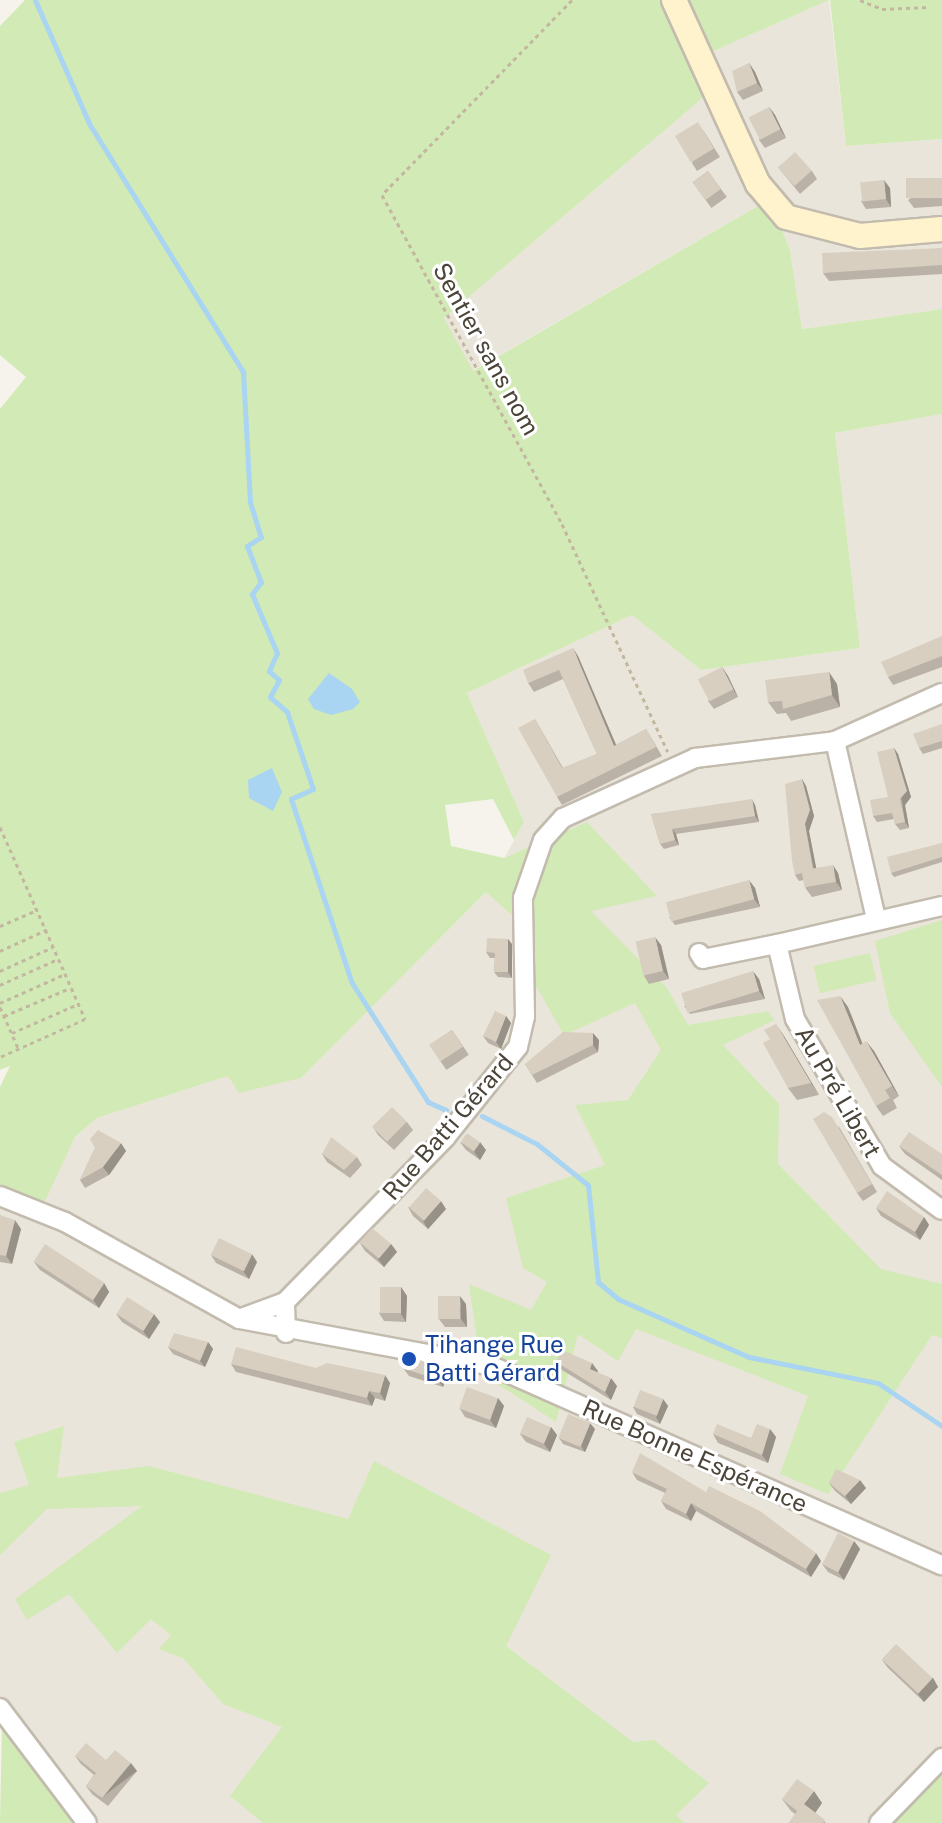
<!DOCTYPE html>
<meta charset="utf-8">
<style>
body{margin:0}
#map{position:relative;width:942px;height:1823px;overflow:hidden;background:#f6f3ec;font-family:"Public Sans",sans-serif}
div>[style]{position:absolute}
.residential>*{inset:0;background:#eae5da}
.green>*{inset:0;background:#d2eab5;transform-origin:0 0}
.water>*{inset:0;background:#a9d4f2}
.stream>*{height:5px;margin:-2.5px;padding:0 2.5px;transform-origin:2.5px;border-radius:2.5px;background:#a9d4f2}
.path>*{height:3px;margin-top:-1.5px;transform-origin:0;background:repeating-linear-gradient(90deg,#c4b79f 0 4px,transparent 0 8px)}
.roads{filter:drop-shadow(2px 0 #c2bbae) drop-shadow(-2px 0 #c2bbae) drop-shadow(0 2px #c2bbae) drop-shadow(0 -2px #c2bbae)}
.street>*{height:18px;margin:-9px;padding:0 9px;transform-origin:9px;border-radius:9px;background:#fff}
.secondary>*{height:24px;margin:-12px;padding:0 12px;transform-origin:12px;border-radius:12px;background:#fff3cd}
.wall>*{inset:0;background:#bab2a6;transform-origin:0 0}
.shaded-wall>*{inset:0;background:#979187;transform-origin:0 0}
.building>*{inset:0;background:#d8cfc1;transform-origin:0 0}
.dots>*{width:22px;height:22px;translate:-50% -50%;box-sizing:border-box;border:4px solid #fff;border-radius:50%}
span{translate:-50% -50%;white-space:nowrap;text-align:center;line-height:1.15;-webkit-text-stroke:6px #fff;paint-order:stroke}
.street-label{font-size:24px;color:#4b4439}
.transit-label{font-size:24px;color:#164399}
.left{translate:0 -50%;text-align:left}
</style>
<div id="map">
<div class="residential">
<i style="clip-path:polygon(829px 0,846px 146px,942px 139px,942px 309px,802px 329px,790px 250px,770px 199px,472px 371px,444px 318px,712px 90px,698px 58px)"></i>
<i style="clip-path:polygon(942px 414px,942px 1758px,884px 1823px,75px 1823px,0 1728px,0 1196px,40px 1211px,75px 1137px,97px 1118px,228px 1076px,301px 1078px,486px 892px,524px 822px,467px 693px,632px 615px,701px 670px,860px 648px,835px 433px)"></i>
</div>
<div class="green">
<i style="clip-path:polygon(25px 0,829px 0,698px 58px,712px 90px,444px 318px,473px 371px,770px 199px,790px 250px,802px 329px,942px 309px,942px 414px,835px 433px,860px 648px,701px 670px,632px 615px,467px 693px,524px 822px,514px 840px,493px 799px,445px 805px,451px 846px,504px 858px,587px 822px,657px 896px,591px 911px,667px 988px,688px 1025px,768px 1011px,774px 1020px,723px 1045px,779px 1104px,778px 1164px,881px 1269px,942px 1284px,942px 1338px,932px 1335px,828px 1494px,780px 1474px,808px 1396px,636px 1329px,618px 1361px,578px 1334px,556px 1422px,482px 1374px,469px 1284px,531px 1310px,547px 1282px,523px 1268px,506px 1198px,605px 1165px,575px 1105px,628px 1100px,661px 1050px,635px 1003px,564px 1035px,532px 979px,532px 933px,486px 892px,301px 1078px,239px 1093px,228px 1076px,97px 1118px,75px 1137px,40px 1212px,0 1196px,0 1087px,10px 1066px,0 1070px,0 409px,26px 377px,0 355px,0 26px)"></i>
<i style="clip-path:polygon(830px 0,942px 0,942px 139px,846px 146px)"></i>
<i style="clip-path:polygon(942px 920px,942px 1087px,890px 1013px,875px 941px)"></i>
<i style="left:870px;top:953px;width:28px;height:58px;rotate:77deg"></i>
<i style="clip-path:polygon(64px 1426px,57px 1478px,149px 1466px,348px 1519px,374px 1461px,551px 1555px,506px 1646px,633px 1742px,654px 1740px,709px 1783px,676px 1815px,684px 1823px,263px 1823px,230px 1796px,282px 1727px,223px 1704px,184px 1659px,159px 1649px,171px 1635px,151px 1619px,117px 1653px,69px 1594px,27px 1620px,15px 1599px,142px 1506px,47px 1509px,0 1555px,0 1493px,29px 1485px,14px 1442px)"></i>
<i style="clip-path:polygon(2px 1726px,75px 1823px,0 1823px)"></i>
<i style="clip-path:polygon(942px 1758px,942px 1823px,884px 1823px)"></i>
</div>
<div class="water">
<i style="clip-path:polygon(329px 673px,352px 689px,360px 702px,353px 709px,331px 715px,314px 709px,308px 699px)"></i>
<i style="clip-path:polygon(272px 768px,282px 792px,273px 811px,249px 798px,248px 780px)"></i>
</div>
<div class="stream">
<i style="left:35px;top:0;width:137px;rotate:66.3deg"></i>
<i style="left:90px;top:125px;width:291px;rotate:58.2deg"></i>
<i style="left:243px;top:372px;width:130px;rotate:86.9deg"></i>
<i style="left:250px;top:502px;width:37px;rotate:73deg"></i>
<i style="left:261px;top:537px;width:17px;rotate:147deg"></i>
<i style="left:247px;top:546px;width:39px;rotate:69deg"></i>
<i style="left:261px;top:582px;width:15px;rotate:127deg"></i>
<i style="left:252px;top:594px;width:64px;rotate:67deg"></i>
<i style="left:277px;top:653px;width:20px;rotate:114deg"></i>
<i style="left:269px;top:671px;width:13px;rotate:42deg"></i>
<i style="left:279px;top:680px;width:19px;rotate:118deg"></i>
<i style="left:270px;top:697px;width:23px;rotate:41deg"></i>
<i style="left:287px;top:712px;width:81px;rotate:71.3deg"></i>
<i style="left:313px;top:789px;width:24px;rotate:156deg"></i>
<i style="left:291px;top:799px;width:194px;rotate:71.7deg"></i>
<i style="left:352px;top:983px;width:141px;rotate:57.4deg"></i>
<i style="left:428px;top:1102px;width:20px;rotate:24deg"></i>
<i style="left:482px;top:1116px;width:62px;rotate:27deg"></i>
<i style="left:537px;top:1144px;width:65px;rotate:38.8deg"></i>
<i style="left:588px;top:1185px;width:98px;rotate:84.1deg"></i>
<i style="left:598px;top:1282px;width:26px;rotate:40deg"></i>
<i style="left:618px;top:1299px;width:143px;rotate:23.9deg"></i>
<i style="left:749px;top:1357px;width:132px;rotate:11.4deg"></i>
<i style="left:878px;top:1383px;width:77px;rotate:33.9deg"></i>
</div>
<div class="path">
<i style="left:572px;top:0;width:272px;rotate:134.3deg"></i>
<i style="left:382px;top:195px;width:375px;rotate:61.3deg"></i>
<i style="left:562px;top:524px;width:251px;rotate:65.1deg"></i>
<i style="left:860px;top:0;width:24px;rotate:22deg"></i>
<i style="left:882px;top:9px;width:47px;rotate:-2.4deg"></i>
<i style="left:0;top:827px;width:210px;rotate:66.1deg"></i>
<i style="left:85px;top:1019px;width:93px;rotate:155.9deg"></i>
<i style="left:0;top:926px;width:40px;rotate:-23.4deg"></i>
<i style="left:0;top:951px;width:51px;rotate:-24.5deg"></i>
<i style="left:0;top:971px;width:58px;rotate:-24.4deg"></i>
<i style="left:0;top:985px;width:64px;rotate:-24.1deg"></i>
<i style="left:0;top:1003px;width:71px;rotate:-24deg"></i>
<i style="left:0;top:1007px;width:45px;rotate:66.3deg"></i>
<i style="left:4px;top:1016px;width:72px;rotate:-23deg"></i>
<i style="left:12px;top:1033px;width:72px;rotate:-23.7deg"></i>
</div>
<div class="roads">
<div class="street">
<i style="left:835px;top:741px;width:182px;rotate:77deg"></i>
<i style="left:942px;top:906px;width:169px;rotate:167deg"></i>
<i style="left:777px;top:944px;width:77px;rotate:76.5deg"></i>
<i style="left:795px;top:1019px;width:171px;rotate:59.4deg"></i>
<i style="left:882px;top:1166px;width:74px;rotate:36.3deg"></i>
<i style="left:699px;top:953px;width:7px;rotate:56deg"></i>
<i style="left:703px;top:959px;width:76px;rotate:-11.5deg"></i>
<i style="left:0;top:1196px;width:70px;rotate:21.8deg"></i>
<i style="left:65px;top:1222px;width:199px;rotate:29.1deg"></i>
<i style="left:239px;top:1319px;width:257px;rotate:10.5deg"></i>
<i style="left:492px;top:1366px;width:492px;rotate:23.9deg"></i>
<i style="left:239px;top:1319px;width:49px;rotate:-20.3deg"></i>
<i style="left:286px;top:1333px;width:31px;rotate:-92deg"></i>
<i style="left:285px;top:1302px;width:229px;rotate:-45.7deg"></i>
<i style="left:445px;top:1138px;width:117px;rotate:-51.3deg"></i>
<i style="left:518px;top:1047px;width:31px;rotate:-77deg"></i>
<i style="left:525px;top:1017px;width:119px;rotate:-91deg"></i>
<i style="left:523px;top:898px;width:61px;rotate:-71deg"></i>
<i style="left:543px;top:840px;width:30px;rotate:-48deg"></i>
<i style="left:563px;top:818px;width:145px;rotate:-24.4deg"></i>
<i style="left:695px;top:758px;width:141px;rotate:-6.9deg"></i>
<i style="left:835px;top:741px;width:117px;rotate:-24.2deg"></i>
<i style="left:0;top:1708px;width:144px;rotate:52.9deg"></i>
<i style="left:879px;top:1823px;width:91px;rotate:-45.9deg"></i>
</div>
<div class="secondary">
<i style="left:674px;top:0;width:202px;rotate:65.5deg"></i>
<i style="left:758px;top:184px;width:43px;rotate:49.7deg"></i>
<i style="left:786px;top:217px;width:76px;rotate:14.4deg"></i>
<i style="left:860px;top:236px;width:82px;rotate:-4.9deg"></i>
</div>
</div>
<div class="wall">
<i style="clip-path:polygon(749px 63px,755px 72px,763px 91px,743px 100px,737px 92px)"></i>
<i style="clip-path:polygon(769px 107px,775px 115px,786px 138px,765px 148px,759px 140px)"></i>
<i style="clip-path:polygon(703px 130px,720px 157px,697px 171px,692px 163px)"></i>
<i style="clip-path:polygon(778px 167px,812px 171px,817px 179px,800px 194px)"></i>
<i style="left:708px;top:171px;width:32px;height:19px;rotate:54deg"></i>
<i style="clip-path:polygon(942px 178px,942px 206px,914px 208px,908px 200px)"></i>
<i style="clip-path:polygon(890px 188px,891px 207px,866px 209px,861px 201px)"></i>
<i style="clip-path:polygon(942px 248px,942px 274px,829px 281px,823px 273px)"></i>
<i style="clip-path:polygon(942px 636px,942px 667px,893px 685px,888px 677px)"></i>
<i style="clip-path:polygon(578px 656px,616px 745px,646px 729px,662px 756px,562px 805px,557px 797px,535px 719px,563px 768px,597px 754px,563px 679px,534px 692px,528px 683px)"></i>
<i style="clip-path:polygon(722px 667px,728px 676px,738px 697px,714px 709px,708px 701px)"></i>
<i style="clip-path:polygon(837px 684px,840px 707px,791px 721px,786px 713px,777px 714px,768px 702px)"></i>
<i style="clip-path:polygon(942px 724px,942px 748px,923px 754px,919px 748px)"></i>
<i style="clip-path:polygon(894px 748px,898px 754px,911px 797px,905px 805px,909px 828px,900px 830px,895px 824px,894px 819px,877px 822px,873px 816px,888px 797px)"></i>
<i style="clip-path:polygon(802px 779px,806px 786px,814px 816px,809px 831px,816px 869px,838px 873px,842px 890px,812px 897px,806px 889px,804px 880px,799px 881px,795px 875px)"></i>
<i style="clip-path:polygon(755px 805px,759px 822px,676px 834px,679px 845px,664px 849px,660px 844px,651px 814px)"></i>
<i style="clip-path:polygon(942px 843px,942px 862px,894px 877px,891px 873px)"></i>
<i style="clip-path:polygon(755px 888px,760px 907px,675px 925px,669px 917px)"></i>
<i style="clip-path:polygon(512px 944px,512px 978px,498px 977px,494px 972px,495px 958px,490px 958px,486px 952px)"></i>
<i style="clip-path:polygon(661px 945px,669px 979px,649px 984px,644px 976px)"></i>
<i style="clip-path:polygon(759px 979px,765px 999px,690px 1014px,684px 1006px)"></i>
<i style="clip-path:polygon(848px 1007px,862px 1043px,874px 1051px,899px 1096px,893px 1100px,897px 1108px,883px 1116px,876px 1106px)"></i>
<i style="clip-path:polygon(506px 1016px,511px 1023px,501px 1049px,488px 1043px,483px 1036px)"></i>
<i style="left:452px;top:1030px;width:30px;height:27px;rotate:56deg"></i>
<i style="clip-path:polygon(784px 1036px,819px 1095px,797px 1100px,788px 1088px)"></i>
<i style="clip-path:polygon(599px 1040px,598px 1052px,537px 1083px,525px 1064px)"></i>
<i style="clip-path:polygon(407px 1122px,413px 1130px,394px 1150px,378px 1135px,373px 1127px)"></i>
<i style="clip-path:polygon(838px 1125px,877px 1192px,863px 1201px,857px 1193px)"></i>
<i style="clip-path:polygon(460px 1142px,486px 1150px,480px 1160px,466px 1150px)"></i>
<i style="clip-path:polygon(899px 1146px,942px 1154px,942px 1180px,905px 1154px)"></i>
<i style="clip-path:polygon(95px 1148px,126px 1151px,109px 1175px,85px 1188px,80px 1180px)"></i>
<i style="clip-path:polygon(322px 1154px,357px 1157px,362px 1165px,350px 1178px,327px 1162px)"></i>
<i style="clip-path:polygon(408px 1207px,446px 1209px,428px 1229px,413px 1216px)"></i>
<i style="clip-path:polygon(876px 1208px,924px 1217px,929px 1225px,920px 1240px,881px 1216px)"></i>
<i style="clip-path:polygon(0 1215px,21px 1229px,12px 1264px,0 1262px)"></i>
<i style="clip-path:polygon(360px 1243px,391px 1244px,397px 1252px,384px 1267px,365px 1251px)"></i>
<i style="clip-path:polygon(211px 1255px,257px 1262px,249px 1279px,216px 1263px)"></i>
<i style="clip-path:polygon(34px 1262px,104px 1283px,109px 1292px,99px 1308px,40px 1270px)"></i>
<i style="clip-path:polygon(401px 1287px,407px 1296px,406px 1322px,384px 1321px,379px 1313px)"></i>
<i style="clip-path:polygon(466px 1304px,467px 1327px,445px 1327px,439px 1319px)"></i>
<i style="clip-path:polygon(116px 1314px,160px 1322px,149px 1339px,122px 1322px)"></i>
<i style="clip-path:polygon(208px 1342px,213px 1349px,205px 1367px,173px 1354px,168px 1347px)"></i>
<i style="clip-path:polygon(556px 1362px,592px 1363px,597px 1372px,617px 1386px,611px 1400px,562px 1370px)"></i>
<i style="clip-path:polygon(231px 1364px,316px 1368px,390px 1383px,385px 1401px,375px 1398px,372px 1406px,236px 1372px)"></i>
<i style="clip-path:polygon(441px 1367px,447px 1375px,443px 1387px,409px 1376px,403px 1368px)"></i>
<i style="clip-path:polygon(498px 1398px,504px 1406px,496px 1428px,465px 1417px,460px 1409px)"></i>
<i style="clip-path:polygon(663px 1399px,668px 1406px,660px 1424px,637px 1414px,633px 1407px)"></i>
<i style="clip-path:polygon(551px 1427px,557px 1435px,550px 1452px,526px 1442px,520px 1434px)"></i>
<i style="clip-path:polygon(595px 1429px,585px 1452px,563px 1444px,559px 1438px)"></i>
<i style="clip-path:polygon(770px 1429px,776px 1437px,768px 1463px,718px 1443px,713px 1434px,751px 1438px)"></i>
<i style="clip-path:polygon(632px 1472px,821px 1561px,811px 1577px,696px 1511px,691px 1521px,666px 1509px,661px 1501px,665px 1493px,637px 1480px)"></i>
<i style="clip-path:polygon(829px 1483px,866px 1488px,851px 1504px,835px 1491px)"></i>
<i style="clip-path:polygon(854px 1541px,860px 1549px,844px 1580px,828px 1572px,822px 1564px)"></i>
<i style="clip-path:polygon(882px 1660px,933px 1678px,938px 1687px,924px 1702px,888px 1668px)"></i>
<i style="clip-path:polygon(75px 1756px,137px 1771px,108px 1806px,92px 1794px,86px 1786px,94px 1775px,81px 1764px)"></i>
<i style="clip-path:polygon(782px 1799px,822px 1803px,815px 1813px,826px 1823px,789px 1823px,795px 1814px,791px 1811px)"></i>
</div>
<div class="shaded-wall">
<i style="clip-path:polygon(749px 63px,755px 72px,763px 91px,757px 83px)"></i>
<i style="clip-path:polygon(769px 107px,775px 115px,786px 138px,780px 129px)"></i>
<i style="clip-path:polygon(884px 180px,890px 188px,891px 207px,886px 199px)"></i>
<i style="clip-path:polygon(573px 648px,578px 656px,620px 754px,614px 746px)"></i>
<i style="clip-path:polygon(722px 667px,728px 676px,738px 697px,733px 689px)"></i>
<i style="clip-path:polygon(829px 672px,837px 684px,840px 707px,832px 695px)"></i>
<i style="clip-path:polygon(894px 748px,898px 754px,911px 797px,905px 805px,909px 828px,905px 822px)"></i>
<i style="clip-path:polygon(802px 779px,806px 786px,814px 816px,809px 831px,818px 877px,814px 871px,805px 824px)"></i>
<i style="clip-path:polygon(752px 799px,755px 805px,759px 822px,755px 816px)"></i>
<i style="clip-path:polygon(672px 829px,676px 834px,679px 845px,675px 840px)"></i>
<i style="clip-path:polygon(833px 865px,838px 873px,842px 890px,836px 882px)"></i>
<i style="clip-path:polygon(749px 880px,755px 888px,760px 907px,754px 899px)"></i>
<i style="clip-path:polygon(655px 937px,661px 945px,669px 979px,663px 971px)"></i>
<i style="clip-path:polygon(508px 939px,512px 944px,512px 978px,508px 972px)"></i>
<i style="clip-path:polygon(753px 971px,759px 979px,765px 999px,759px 991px)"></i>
<i style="clip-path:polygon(840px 996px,848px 1007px,867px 1055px,860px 1045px)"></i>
<i style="clip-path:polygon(506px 1016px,511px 1023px,501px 1049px,496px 1042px)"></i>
<i style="clip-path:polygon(776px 1024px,784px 1036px,819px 1095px,811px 1083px)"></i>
<i style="clip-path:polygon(593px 1033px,599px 1040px,598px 1052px,593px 1045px)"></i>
<i style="clip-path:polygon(866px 1041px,874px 1051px,899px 1096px,892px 1086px)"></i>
<i style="clip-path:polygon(480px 1142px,486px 1150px,480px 1160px,474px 1152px)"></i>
<i style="clip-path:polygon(121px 1143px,126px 1151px,109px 1175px,103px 1167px)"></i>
<i style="clip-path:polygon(441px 1201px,446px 1209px,428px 1229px,423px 1221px)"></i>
<i style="clip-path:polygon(924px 1217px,929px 1225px,920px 1240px,915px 1232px)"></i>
<i style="clip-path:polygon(15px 1220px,21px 1229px,12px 1264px,6px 1256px)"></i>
<i style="clip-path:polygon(391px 1244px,397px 1252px,384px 1267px,378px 1259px)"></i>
<i style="clip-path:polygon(252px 1254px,257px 1262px,249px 1279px,243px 1271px)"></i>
<i style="clip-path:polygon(104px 1283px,109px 1292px,99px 1308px,93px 1300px)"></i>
<i style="clip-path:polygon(401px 1287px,407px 1296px,406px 1322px,401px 1314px)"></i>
<i style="clip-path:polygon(460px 1296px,466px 1304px,467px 1327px,461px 1319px)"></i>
<i style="clip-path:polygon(154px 1314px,160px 1322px,149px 1339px,143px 1331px)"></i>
<i style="clip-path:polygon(208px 1342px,213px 1349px,205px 1367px,200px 1361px)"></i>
<i style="clip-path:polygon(592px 1363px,598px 1371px,595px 1377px,590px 1369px)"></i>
<i style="clip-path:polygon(441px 1367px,447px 1375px,443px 1387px,437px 1379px)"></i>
<i style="clip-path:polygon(385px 1375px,390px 1383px,385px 1401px,380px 1393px)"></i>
<i style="clip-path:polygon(611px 1378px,617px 1386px,611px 1400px,605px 1392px)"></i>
<i style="clip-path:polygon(369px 1391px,375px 1398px,372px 1406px,367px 1398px)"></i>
<i style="clip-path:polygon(498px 1398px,504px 1406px,496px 1428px,490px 1420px)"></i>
<i style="clip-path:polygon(663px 1399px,668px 1406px,660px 1424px,656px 1417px)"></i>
<i style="clip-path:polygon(590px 1423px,595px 1429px,585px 1452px,581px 1446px)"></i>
<i style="clip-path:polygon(551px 1427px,557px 1435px,550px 1452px,544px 1444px)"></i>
<i style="clip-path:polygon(770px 1429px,776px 1437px,768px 1463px,762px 1455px)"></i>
<i style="clip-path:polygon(860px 1480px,866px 1488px,851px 1504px,845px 1496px)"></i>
<i style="clip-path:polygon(691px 1503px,696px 1511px,691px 1521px,686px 1514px)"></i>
<i style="clip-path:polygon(854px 1541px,860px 1549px,844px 1580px,838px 1572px)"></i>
<i style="clip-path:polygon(816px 1553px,821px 1561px,811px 1577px,806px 1569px)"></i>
<i style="clip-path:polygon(933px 1678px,938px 1687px,924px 1702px,918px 1694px)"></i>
<i style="left:131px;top:1763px;width:10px;height:45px;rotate:53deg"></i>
<i style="clip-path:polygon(814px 1791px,822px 1803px,813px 1816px,804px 1804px)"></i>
</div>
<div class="building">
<i style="clip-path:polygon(749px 63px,757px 83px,737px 92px,732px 71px)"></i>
<i style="left:769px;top:107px;width:25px;height:23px;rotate:63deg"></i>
<i style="left:698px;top:122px;width:31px;height:27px;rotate:59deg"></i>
<i style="left:795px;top:152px;width:25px;height:23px;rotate:48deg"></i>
<i style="left:708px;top:171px;width:22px;height:19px;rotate:54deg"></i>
<i style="left:942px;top:178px;width:20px;height:36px;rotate:90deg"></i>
<i style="left:884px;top:180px;width:19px;height:24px;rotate:84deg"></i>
<i style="clip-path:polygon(942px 248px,942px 265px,823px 273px,822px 253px)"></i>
<i style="clip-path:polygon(942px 636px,942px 656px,888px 677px,881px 662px)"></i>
<i style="clip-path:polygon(573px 648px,614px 746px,646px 729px,656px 747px,557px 797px,518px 728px,535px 719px,562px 768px,597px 754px,559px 670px,528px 683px,523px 670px)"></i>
<i style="left:722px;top:667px;width:25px;height:27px;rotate:63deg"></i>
<i style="clip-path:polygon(829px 672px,832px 695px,783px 709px,782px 701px,768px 702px,765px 680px)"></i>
<i style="clip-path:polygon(942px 724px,942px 741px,919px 748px,913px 734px)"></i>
<i style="clip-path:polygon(894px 748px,907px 791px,900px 799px,905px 822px,895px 824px,892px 813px,873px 816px,870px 800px,888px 797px,877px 752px)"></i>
<i style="clip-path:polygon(802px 779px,810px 810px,805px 824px,813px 870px,795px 875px,792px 861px,785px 784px)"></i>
<i style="clip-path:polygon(752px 799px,755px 816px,672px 829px,675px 840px,660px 844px,651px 814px)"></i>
<i style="clip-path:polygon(942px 843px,942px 857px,891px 873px,887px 857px)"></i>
<i style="left:833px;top:865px;width:17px;height:32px;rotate:80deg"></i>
<i style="left:749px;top:880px;width:20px;height:86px;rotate:75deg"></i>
<i style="left:655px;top:937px;width:35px;height:20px;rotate:77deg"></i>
<i style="clip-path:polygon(487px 938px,508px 939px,508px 972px,494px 972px,495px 953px,486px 952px)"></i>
<i style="left:753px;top:971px;width:21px;height:75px;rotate:73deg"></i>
<i style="clip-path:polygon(840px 996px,860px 1045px,866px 1041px,892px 1086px,885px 1090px,890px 1098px,876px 1106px,817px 1000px)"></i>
<i style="clip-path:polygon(495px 1011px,506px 1016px,496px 1042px,483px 1036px)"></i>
<i style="clip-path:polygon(776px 1024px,811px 1083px,788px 1088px,763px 1043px,770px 1039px,764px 1030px)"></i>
<i style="left:452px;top:1030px;width:20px;height:27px;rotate:57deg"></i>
<i style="clip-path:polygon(563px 1032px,593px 1033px,593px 1045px,532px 1075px,525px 1064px)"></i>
<i style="left:392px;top:1107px;width:21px;height:28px;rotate:45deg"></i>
<i style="clip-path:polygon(824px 1112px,832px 1117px,872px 1184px,857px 1193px,813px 1119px)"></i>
<i style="clip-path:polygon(98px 1130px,121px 1143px,103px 1167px,80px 1180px,95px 1148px,90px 1139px)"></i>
<i style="clip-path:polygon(909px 1132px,942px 1154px,942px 1175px,899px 1146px)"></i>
<i style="left:467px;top:1133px;width:16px;height:11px;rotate:35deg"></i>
<i style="clip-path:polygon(331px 1137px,357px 1157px,344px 1170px,322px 1154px)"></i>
<i style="left:426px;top:1188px;width:20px;height:26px;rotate:41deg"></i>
<i style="clip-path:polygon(887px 1191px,924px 1217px,915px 1232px,876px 1208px)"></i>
<i style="clip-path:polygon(0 1215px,15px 1220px,6px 1256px,0 1255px)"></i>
<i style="left:372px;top:1228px;width:25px;height:19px;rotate:40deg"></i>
<i style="left:219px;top:1238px;width:37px;height:19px;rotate:26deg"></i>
<i style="left:45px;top:1244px;width:71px;height:21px;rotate:33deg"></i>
<i style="left:380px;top:1287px;width:21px;height:26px"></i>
<i style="left:438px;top:1296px;width:22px;height:23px"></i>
<i style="left:127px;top:1297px;width:32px;height:20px;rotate:32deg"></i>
<i style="clip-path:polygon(174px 1333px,208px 1342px,200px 1361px,168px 1347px)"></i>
<i style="clip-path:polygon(236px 1347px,316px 1368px,327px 1363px,385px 1375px,380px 1393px,369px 1391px,367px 1398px,231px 1364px)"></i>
<i style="clip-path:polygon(562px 1350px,592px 1363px,590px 1369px,611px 1378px,605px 1392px,556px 1362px)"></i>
<i style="left:407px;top:1356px;width:36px;height:13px;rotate:18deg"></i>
<i style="left:467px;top:1387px;width:33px;height:23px;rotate:20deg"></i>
<i style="left:640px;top:1390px;width:25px;height:18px;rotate:21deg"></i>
<i style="left:568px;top:1414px;width:24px;height:26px;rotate:22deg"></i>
<i style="left:527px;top:1417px;width:26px;height:18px;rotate:23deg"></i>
<i style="clip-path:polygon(717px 1424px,751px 1438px,757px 1424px,770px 1429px,762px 1455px,713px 1434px)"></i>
<i style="clip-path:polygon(640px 1453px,706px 1492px,709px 1486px,760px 1511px,816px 1553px,806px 1569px,691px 1503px,686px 1514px,661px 1501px,667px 1489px,632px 1472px)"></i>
<i style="clip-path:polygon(836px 1469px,860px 1480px,845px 1496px,829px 1483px)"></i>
<i style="left:838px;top:1533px;width:18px;height:35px;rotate:27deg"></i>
<i style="left:896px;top:1644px;width:50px;height:21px;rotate:43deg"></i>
<i style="clip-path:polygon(86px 1743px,106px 1760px,115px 1750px,131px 1763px,102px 1798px,86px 1786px,96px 1773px,75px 1756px)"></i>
<i style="clip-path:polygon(797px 1779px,814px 1791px,804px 1804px,825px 1820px,823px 1823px,789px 1823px,797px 1811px,782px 1799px)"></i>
</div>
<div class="dots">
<i style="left:409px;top:1359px;background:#1a4fb4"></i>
</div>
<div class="street-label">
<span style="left:486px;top:349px;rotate:61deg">Sentier sans nom</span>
<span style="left:838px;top:1092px;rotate:60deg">Au Pré Libert</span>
<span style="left:448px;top:1127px;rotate:-49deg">Rue Batti Gérard</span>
<span style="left:695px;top:1456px;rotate:24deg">Rue Bonne Espérance</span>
</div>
<div class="transit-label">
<span class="left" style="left:425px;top:1359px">Tihange Rue<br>Batti Gérard</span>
</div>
</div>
